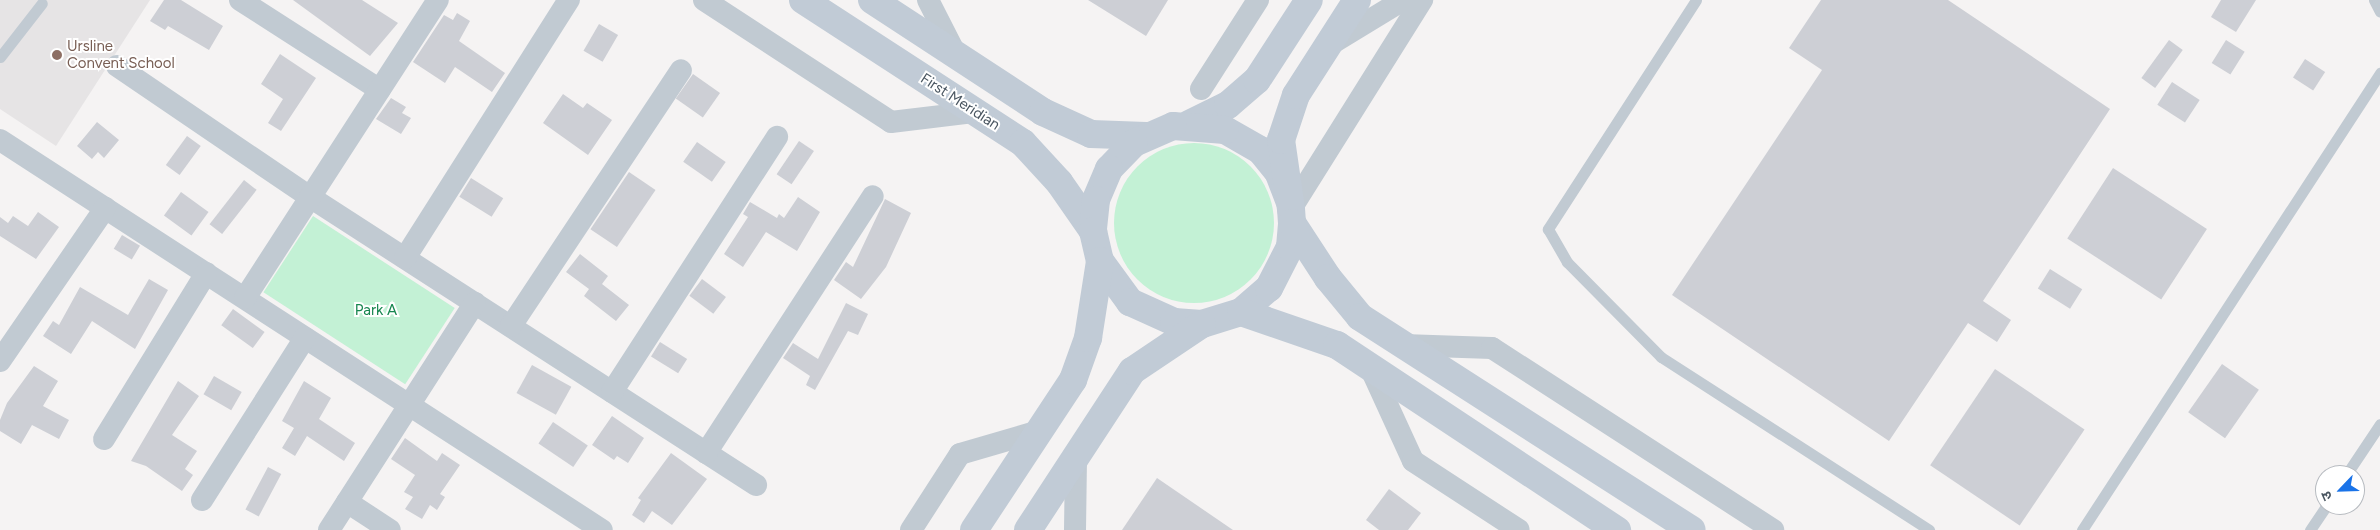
<!DOCTYPE html>
<meta charset="utf-8">
<style>
body{margin:0}
#map{position:relative;width:2380px;height:530px;overflow:hidden;background:#f5f3f3;font-family:Figtree,"Noto Sans Devanagari",sans-serif}
div>[style]{position:absolute}
.education>*{inset:0;background:#e6e4e5}
.green>*{inset:0;background:#c3f1d5;transform-origin:0 0}
.round{border-radius:50%}
.building>*{inset:0;background:#cdcfd5;transform-origin:0 0}
.lane>*{height:11px;margin:-5.5px;padding:0 5.5px;transform-origin:5.5px;border-radius:5.5px;background:#c1cad2}
.street>*{height:22px;margin:-11px;padding:0 11px;transform-origin:11px;border-radius:11px;background:#c1cad2}
.secondary>*{height:28px;margin:-14px;padding:0 14px;transform-origin:14px;border-radius:14px;background:#c1cbd6}
.dots>*{width:14px;height:14px;translate:-50% -50%;box-sizing:border-box;border:2px solid #fff;border-radius:50%}
span{translate:-50% -50%;white-space:nowrap;text-align:center;line-height:1.15;-webkit-text-stroke:4px #fff;paint-order:stroke}
.education-label{font-size:15px;color:#785e54}
.left{translate:0 -50%;text-align:left}
.street-label{font-size:15px;color:#4a5661}
.park-label{font-size:15px;color:#17864f}
.north{position:absolute;left:2315px;top:465px;width:50px;height:50px;box-sizing:border-box;background:#fff;border:1px solid #b7bbc0;border-radius:50%;rotate:246deg;font-size:14px;font-weight:700;line-height:20px;text-align:center;color:#4a5661}
.north::after{content:'';display:block;margin:auto;width:18px;height:22px;background:#1a73e8;clip-path:polygon(50% 0,100% 100%,50% 72%,0 100%)}
</style>
<div id="map">
<div class="education">
<i style="clip-path:polygon(0 0,150px 0,56px 146px,0 109px)"></i>
</div>
<div class="green">
<i class="round" style="left:1114px;top:143px;width:160px;height:160px"></i>
<i style="left:313px;top:216px;width:169px;height:91px;rotate:33deg"></i>
</div>
<div class="building">
<i style="clip-path:polygon(164px 0,181px 0,223px 26px,209px 50px,168px 26px,165px 30px,150px 21px)"></i>
<i style="clip-path:polygon(293px 0,362px 0,398px 23px,370px 56px)"></i>
<i style="clip-path:polygon(1088px 0,1168px 0,1146px 36px)"></i>
<i style="clip-path:polygon(1821px 0,1948px 0,2110px 109px,1983px 301px,2011px 320px,1997px 342px,1968px 323px,1889px 441px,1672px 295px,1822px 70px,1789px 48px)"></i>
<i style="clip-path:polygon(2221px 0,2256px 0,2236px 32px,2211px 17px)"></i>
<i style="clip-path:polygon(457px 13px,470px 21px,459px 41px,505px 73px,492px 92px,455px 67px,445px 83px,413px 62px,444px 15px,453px 20px)"></i>
<i style="left:599px;top:24px;width:22px;height:31px;rotate:30deg"></i>
<i style="left:2169px;top:40px;width:17px;height:47px;rotate:36deg"></i>
<i style="left:2226px;top:40px;width:22px;height:27px;rotate:32deg"></i>
<i style="clip-path:polygon(280px 54px,316px 78px,281px 131px,268px 123px,283px 99px,261px 84px)"></i>
<i style="left:2305px;top:59px;width:24px;height:22px;rotate:33deg"></i>
<i style="left:693px;top:74px;width:33px;height:30px;rotate:35deg"></i>
<i style="left:2172px;top:82px;width:33px;height:27px;rotate:33deg"></i>
<i style="clip-path:polygon(563px 94px,583px 108px,587px 103px,612px 120px,588px 155px,543px 123px)"></i>
<i style="clip-path:polygon(391px 98px,406px 107px,402px 113px,411px 118px,401px 134px,376px 119px)"></i>
<i style="clip-path:polygon(97px 122px,119px 140px,104px 158px,98px 152px,92px 159px,77px 146px)"></i>
<i style="left:187px;top:136px;width:17px;height:36px;rotate:36deg"></i>
<i style="left:799px;top:141px;width:18px;height:40px;rotate:34deg"></i>
<i style="left:697px;top:142px;width:35px;height:24px;rotate:35deg"></i>
<i style="left:2113px;top:168px;width:112px;height:84px;rotate:33deg"></i>
<i style="left:629px;top:172px;width:32px;height:69px;rotate:34deg"></i>
<i style="left:471px;top:178px;width:38px;height:22px;rotate:32deg"></i>
<i style="left:244px;top:180px;width:16px;height:56px;rotate:38deg"></i>
<i style="left:181px;top:192px;width:34px;height:29px;rotate:36deg"></i>
<i style="clip-path:polygon(798px 197px,820px 212px,797px 251px,766px 232px,743px 267px,724px 254px,748px 217px,743px 214px,750px 202px,777px 218px,779px 214px,784px 218px)"></i>
<i style="clip-path:polygon(885px 199px,911px 213px,886px 267px,861px 299px,834px 280px,846px 262px,853px 267px)"></i>
<i style="clip-path:polygon(38px 212px,59px 227px,36px 259px,0 236px,0 217px,8px 223px,13px 216px,28px 226px)"></i>
<i style="left:122px;top:235px;width:21px;height:16px;rotate:31deg"></i>
<i style="clip-path:polygon(580px 254px,608px 276px,602px 284px,629px 305px,616px 321px,584px 296px,589px 289px,566px 272px)"></i>
<i style="left:2050px;top:269px;width:38px;height:23px;rotate:32deg"></i>
<i style="clip-path:polygon(149px 279px,168px 290px,135px 349px,92px 321px,71px 354px,43px 336px,53px 321px,59px 325px,80px 287px,128px 315px)"></i>
<i style="left:702px;top:279px;width:30px;height:21px;rotate:37deg"></i>
<i style="clip-path:polygon(846px 303px,868px 314px,858px 335px,848px 331px,815px 390px,806px 385px,810px 376px,783px 358px,793px 343px,818px 359px)"></i>
<i style="left:233px;top:309px;width:39px;height:20px;rotate:36deg"></i>
<i style="left:660px;top:342px;width:32px;height:17px;rotate:32deg"></i>
<i style="left:2222px;top:364px;width:45px;height:59px;rotate:35deg"></i>
<i style="left:532px;top:365px;width:45px;height:32px;rotate:29deg"></i>
<i style="clip-path:polygon(34px 366px,58px 381px,43px 406px,69px 420px,59px 439px,32px 425px,21px 444px,0 431px,0 420px,7px 403px)"></i>
<i style="left:1995px;top:369px;width:108px;height:116px;rotate:34deg"></i>
<i style="left:214px;top:376px;width:32px;height:21px;rotate:30deg"></i>
<i style="clip-path:polygon(178px 381px,199px 396px,172px 435px,197px 451px,185px 469px,193px 475px,182px 491px,146px 466px,131px 461px)"></i>
<i style="clip-path:polygon(304px 381px,331px 398px,319px 419px,355px 443px,344px 461px,307px 436px,295px 456px,282px 448px,294px 428px,282px 421px)"></i>
<i style="clip-path:polygon(612px 416px,644px 438px,628px 463px,617px 456px,614px 460px,592px 445px)"></i>
<i style="left:553px;top:422px;width:42px;height:26px;rotate:34deg"></i>
<i style="clip-path:polygon(405px 438px,437px 461px,442px 453px,460px 465px,440px 494px,445px 497px,437px 510px,430px 505px,422px 519px,405px 509px,413px 497px,404px 492px,415px 475px,391px 459px)"></i>
<i style="clip-path:polygon(671px 453px,707px 479px,672px 525px,652px 511px,644px 523px,632px 515px,641px 500px,638px 498px)"></i>
<i style="left:268px;top:467px;width:15px;height:48px;rotate:28deg"></i>
<i style="clip-path:polygon(1157px 478px,1233px 530px,1122px 530px)"></i>
<i style="clip-path:polygon(1389px 489px,1421px 513px,1408px 530px,1379px 530px,1366px 520px)"></i>
</div>
<div class="lane">
<i style="left:1696px;top:0;width:273px;rotate:122.9deg"></i>
<i style="left:1548px;top:229px;width:38px;rotate:60deg"></i>
<i style="left:1567px;top:262px;width:134px;rotate:45.3deg"></i>
<i style="left:1661px;top:357px;width:319px;rotate:32.8deg"></i>
<i style="left:2374px;top:0;width:13px;rotate:63deg"></i>
<i style="left:0;top:57px;width:68px;rotate:-52.1deg"></i>
<i style="left:2346px;top:475px;width:61px;rotate:-56.3deg"></i>
<i style="left:2082px;top:530px;width:546px;rotate:-56.89deg"></i>
<i style="left:2310px;top:530px;width:30px;rotate:-56deg"></i>
</div>
<div class="street">
<i style="left:240px;top:0;width:166px;rotate:32.7deg"></i>
<i style="left:704px;top:0;width:223px;rotate:33.1deg"></i>
<i style="left:891px;top:122px;width:85px;rotate:-6.8deg"></i>
<i style="left:928px;top:0;width:62px;rotate:63deg"></i>
<i style="left:1329px;top:45px;width:87px;rotate:-31.3deg"></i>
<i style="left:117px;top:66px;width:233px;rotate:34.2deg"></i>
<i style="left:310px;top:197px;width:531px;rotate:32.85deg"></i>
<i style="left:1201px;top:89px;width:106px;rotate:-57.4deg"></i>
<i style="left:0;top:140px;width:717px;rotate:32.94deg"></i>
<i style="left:1291px;top:209px;width:247px;rotate:-57.9deg"></i>
<i style="left:405px;top:258px;width:306px;rotate:-57.6deg"></i>
<i style="left:245px;top:298px;width:355px;rotate:-57.1deg"></i>
<i style="left:511px;top:326px;width:307px;rotate:-56.4deg"></i>
<i style="left:1403px;top:345px;width:89px;rotate:1.9deg"></i>
<i style="left:1492px;top:348px;width:335px;rotate:32.9deg"></i>
<i style="left:0;top:361px;width:186px;rotate:-55.5deg"></i>
<i style="left:1370px;top:367px;width:103px;rotate:65.4deg"></i>
<i style="left:1413px;top:461px;width:126px;rotate:33.1deg"></i>
<i style="left:612px;top:392px;width:304px;rotate:-57.1deg"></i>
<i style="left:104px;top:439px;width:195px;rotate:-58.4deg"></i>
<i style="left:706px;top:453px;width:306px;rotate:-57deg"></i>
<i style="left:202px;top:500px;width:192px;rotate:-57.6deg"></i>
<i style="left:347px;top:502px;width:51px;rotate:33.1deg"></i>
<i style="left:329px;top:530px;width:270px;rotate:-57.3deg"></i>
<i style="left:911px;top:530px;width:90px;rotate:-57.2deg"></i>
<i style="left:960px;top:454px;width:82px;rotate:-16.2deg"></i>
<i style="left:1075px;top:530px;width:75px;rotate:-89.2deg"></i>
</div>
<div class="secondary">
<i style="left:803px;top:0;width:262px;rotate:33deg"></i>
<i style="left:1023px;top:143px;width:53px;rotate:47.3deg"></i>
<i style="left:1059px;top:182px;width:60px;rotate:55.2deg"></i>
<i style="left:872px;top:0;width:204px;rotate:33.2deg"></i>
<i style="left:1043px;top:112px;width:53px;rotate:24.6deg"></i>
<i style="left:1091px;top:134px;width:55px;rotate:2.1deg"></i>
<i style="left:1189px;top:124px;width:43px;rotate:-26deg"></i>
<i style="left:1228px;top:105px;width:38px;rotate:-41deg"></i>
<i style="left:1257px;top:80px;width:95px;rotate:-57deg"></i>
<i style="left:1289px;top:200px;width:30px;rotate:-111deg"></i>
<i style="left:1278px;top:172px;width:28px;rotate:-129deg"></i>
<i style="left:1260px;top:150px;width:40px;rotate:-150.3deg"></i>
<i style="left:1225px;top:130px;width:52px;rotate:-175.6deg"></i>
<i style="left:1173px;top:126px;width:43px;rotate:156.4deg"></i>
<i style="left:1134px;top:143px;width:36px;rotate:134deg"></i>
<i style="left:1109px;top:169px;width:34px;rotate:113deg"></i>
<i style="left:1096px;top:200px;width:31px;rotate:96deg"></i>
<i style="left:1093px;top:231px;width:31px;rotate:77deg"></i>
<i style="left:1100px;top:261px;width:51px;rotate:53.8deg"></i>
<i style="left:1130px;top:302px;width:48px;rotate:24.4deg"></i>
<i style="left:1174px;top:322px;width:28px;rotate:4deg"></i>
<i style="left:1202px;top:324px;width:41px;rotate:-17.1deg"></i>
<i style="left:1241px;top:312px;width:37px;rotate:-41deg"></i>
<i style="left:1269px;top:288px;width:46px;rotate:-62.9deg"></i>
<i style="left:1290px;top:247px;width:24px;rotate:-85deg"></i>
<i style="left:1292px;top:223px;width:14px;rotate:-94deg"></i>
<i style="left:1291px;top:209px;width:70px;rotate:-98.2deg"></i>
<i style="left:1281px;top:140px;width:47px;rotate:-71.6deg"></i>
<i style="left:1296px;top:95px;width:113px;rotate:-57.3deg"></i>
<i style="left:1292px;top:223px;width:66px;rotate:56.8deg"></i>
<i style="left:1328px;top:278px;width:50px;rotate:50.6deg"></i>
<i style="left:1360px;top:317px;width:394px;rotate:32.7deg"></i>
<i style="left:1241px;top:312px;width:102px;rotate:19deg"></i>
<i style="left:1337px;top:345px;width:336px;rotate:33.5deg"></i>
<i style="left:974px;top:530px;width:180px;rotate:-56.6deg"></i>
<i style="left:1073px;top:380px;width:45px;rotate:-70.3deg"></i>
<i style="left:1088px;top:338px;width:78px;rotate:-81.1deg"></i>
<i style="left:1028px;top:530px;width:190px;rotate:-56.8deg"></i>
<i style="left:1132px;top:371px;width:84px;rotate:-33.9deg"></i>
</div>
<div class="dots">
<i style="left:57px;top:55px;background:#8d6e63"></i>
</div>
<div class="education-label">
<span class="left" style="left:67px;top:55px">Ursline<br>Convent School</span>
</div>
<div class="street-label">
<span style="left:960px;top:102px;rotate:33deg">First Meridian</span>
</div>
<div class="park-label">
<span style="left:376px;top:311px">Park A</span>
</div>
<div class="north">उ</div>
</div>
